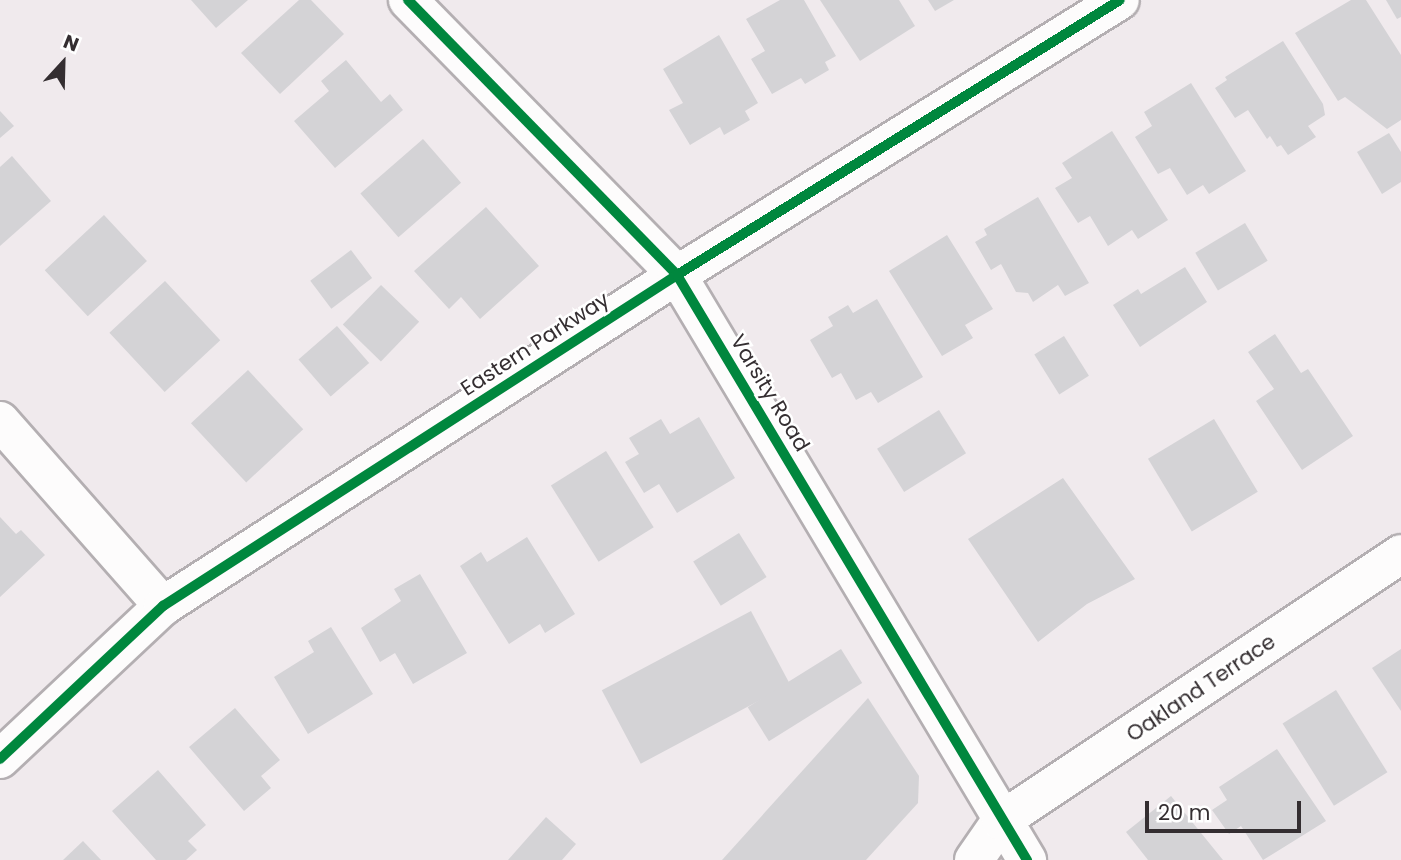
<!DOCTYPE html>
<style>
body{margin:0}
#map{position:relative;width:1401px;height:860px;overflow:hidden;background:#f0eaed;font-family:Poppins,sans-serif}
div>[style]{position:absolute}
.building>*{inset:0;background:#d4d3d6;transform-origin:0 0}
.roads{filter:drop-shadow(2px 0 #b4afb2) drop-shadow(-2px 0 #b4afb2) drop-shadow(0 2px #b4afb2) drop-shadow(0 -2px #b4afb2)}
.street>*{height:38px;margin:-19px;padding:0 19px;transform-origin:19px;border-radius:19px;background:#fdfcfc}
.cycleway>*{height:10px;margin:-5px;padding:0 5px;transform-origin:5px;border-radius:5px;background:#00873e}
span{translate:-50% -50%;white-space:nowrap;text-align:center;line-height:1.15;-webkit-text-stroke:5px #fff;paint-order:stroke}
.street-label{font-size:21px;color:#342e31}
.north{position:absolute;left:28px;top:28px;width:70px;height:70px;-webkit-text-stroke:5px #fff;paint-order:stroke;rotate:22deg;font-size:19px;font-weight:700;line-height:28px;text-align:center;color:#342e31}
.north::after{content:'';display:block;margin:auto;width:24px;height:32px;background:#342e31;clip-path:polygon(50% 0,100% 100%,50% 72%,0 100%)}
.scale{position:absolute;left:1145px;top:801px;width:156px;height:32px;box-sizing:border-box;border:4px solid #342e31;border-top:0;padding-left:9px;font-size:21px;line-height:24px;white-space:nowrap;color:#342e31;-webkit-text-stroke:5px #fff;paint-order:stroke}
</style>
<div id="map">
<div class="building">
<i style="clip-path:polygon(191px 0,248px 0,216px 28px)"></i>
<i style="clip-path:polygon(299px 0,311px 0,344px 34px,280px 94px,241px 53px)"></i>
<i style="clip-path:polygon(780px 0,804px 0,836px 56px,825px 62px,829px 70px,805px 84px,801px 78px,772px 94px,751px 59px,765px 51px,746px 19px)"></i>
<i style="clip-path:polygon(820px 0,899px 0,915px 26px,860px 61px)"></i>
<i style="clip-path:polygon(928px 0,954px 0,935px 11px)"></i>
<i style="clip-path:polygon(1351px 0,1366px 0,1401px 55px,1401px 120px,1387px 129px,1345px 97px,1338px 101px,1295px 33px)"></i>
<i style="clip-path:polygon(1386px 0,1401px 0,1401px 17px,1397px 19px)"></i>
<i style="clip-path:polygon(719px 35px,758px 103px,745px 111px,750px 120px,724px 135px,720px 127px,690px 145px,669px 110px,683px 103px,663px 69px)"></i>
<i style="clip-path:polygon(1283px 41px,1323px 104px,1325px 115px,1308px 126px,1316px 137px,1288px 155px,1281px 145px,1277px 147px,1270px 136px,1267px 139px,1248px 110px,1235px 118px,1215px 88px,1227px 80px,1225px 77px)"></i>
<i style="clip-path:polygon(346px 60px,381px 102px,390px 94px,403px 110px,335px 168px,294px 121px,329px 91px,321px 81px)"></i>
<i style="clip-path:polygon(1191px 83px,1246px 171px,1209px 194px,1203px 185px,1187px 195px,1170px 168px,1158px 174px,1135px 137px,1152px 126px,1144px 112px)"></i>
<i style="clip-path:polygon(0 111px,14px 126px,0 138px)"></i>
<i style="clip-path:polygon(1112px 131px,1168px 220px,1138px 239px,1132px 230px,1108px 246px,1090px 216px,1078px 223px,1055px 188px,1072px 178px,1062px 163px)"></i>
<i style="clip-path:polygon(1389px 133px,1401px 152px,1401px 182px,1382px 194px,1357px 152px)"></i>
<i style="left:423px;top:139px;width:58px;height:83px;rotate:49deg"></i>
<i style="clip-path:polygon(12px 156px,51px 201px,0 246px,0 167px)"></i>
<i style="clip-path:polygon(1038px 197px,1089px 283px,1065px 296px,1058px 285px,1033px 302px,1028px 293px,1016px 292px,1001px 264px,991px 270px,975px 242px,987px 235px,984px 229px)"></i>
<i style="clip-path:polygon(486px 207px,539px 266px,480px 319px,461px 297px,449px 309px,414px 271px)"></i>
<i style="left:104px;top:215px;width:63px;height:81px;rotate:47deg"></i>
<i style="left:1245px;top:223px;width:44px;height:58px;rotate:59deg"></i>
<i style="clip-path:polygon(947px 235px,993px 309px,965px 325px,973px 338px,942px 356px,889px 271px)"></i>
<i style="left:351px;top:250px;width:35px;height:51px;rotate:53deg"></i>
<i style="clip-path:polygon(1185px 267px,1207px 302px,1140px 347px,1113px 305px,1138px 289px,1141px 294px)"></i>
<i style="left:165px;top:281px;width:81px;height:76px;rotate:47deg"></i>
<i style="left:381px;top:285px;width:53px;height:55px;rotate:44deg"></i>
<i style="clip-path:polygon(877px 299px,923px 377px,878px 403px,871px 392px,856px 400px,841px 373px,832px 378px,810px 340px,833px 326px,828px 317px,848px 305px,853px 313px)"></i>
<i style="left:337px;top:326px;width:49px;height:51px;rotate:49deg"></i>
<i style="clip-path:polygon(1275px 334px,1301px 373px,1308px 369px,1353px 436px,1302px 470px,1256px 401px,1274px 389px,1248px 352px)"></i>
<i style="left:1064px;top:336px;width:47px;height:35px;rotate:58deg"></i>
<i style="left:248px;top:370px;width:81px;height:78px;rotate:47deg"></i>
<i style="left:939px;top:410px;width:51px;height:73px;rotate:58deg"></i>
<i style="clip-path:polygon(699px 417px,735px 478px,677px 513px,659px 484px,644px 493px,625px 462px,639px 454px,629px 438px,661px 419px,670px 434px)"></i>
<i style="left:1214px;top:419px;width:85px;height:77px;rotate:59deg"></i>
<i style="left:606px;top:451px;width:90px;height:65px;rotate:58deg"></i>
<i style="clip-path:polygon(1063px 478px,1135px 579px,1087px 604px,1038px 642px,968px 539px)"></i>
<i style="clip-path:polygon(0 517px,16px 534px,21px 530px,45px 555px,0 597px)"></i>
<i style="left:739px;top:533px;width:52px;height:54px;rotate:58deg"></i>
<i style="clip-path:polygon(527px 537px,575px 614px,545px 633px,540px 624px,509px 644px,460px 566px,481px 552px,487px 562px)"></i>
<i style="clip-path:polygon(420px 574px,467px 653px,413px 684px,395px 653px,380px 662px,361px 628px,401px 601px,394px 589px)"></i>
<i style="left:751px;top:611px;width:83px;height:169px;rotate:62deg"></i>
<i style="clip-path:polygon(331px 627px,373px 694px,308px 734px,274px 677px,314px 652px,308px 641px)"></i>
<i style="left:841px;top:649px;width:40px;height:110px;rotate:58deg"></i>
<i style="clip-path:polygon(1401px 649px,1401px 711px,1372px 668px)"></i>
<i style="left:1336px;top:690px;width:97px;height:63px;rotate:58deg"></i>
<i style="clip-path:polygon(868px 698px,919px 776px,918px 803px,866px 860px,722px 860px)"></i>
<i style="clip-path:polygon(235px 708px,280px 760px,261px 776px,271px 788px,244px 811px,189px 747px)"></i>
<i style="clip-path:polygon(1277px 749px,1326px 821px,1263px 860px,1241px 826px,1229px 834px,1212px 810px,1227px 800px,1219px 787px)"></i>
<i style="clip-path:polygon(158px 770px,206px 825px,188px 841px,197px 850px,186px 860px,156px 860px,112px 811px)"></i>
<i style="clip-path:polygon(1171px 796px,1223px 860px,1148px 860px,1126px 832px)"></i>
<i style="clip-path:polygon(546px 817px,576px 844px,562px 860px,508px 860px)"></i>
<i style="clip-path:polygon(83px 841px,101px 860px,63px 860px)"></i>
</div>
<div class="roads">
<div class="street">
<i style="left:408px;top:0;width:385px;rotate:45.6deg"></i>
<i style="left:677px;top:275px;width:682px;rotate:59.11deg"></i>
<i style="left:0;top:421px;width:247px;rotate:48.6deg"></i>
<i style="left:0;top:759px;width:224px;rotate:-43.2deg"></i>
<i style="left:163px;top:606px;width:611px;rotate:-32.78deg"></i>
<i style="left:677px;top:275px;width:521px;rotate:-31.83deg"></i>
<i style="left:974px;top:860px;width:47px;rotate:-55.3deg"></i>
<i style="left:1001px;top:821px;width:481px;rotate:-33.7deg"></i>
</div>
</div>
<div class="cycleway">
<i style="left:408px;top:0;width:385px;rotate:45.6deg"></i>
<i style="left:677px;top:275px;width:682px;rotate:59.11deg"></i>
<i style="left:0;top:759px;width:224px;rotate:-43.2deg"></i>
<i style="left:163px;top:606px;width:611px;rotate:-32.78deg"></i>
<i style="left:677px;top:275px;width:521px;rotate:-31.83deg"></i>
</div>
<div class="street-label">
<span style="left:535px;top:344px;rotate:-33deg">Eastern Parkway</span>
<span style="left:770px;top:393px;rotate:59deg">Varsity Road</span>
<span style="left:1201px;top:688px;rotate:-34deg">Oakland Terrace</span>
</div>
<div class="north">N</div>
<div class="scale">20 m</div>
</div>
